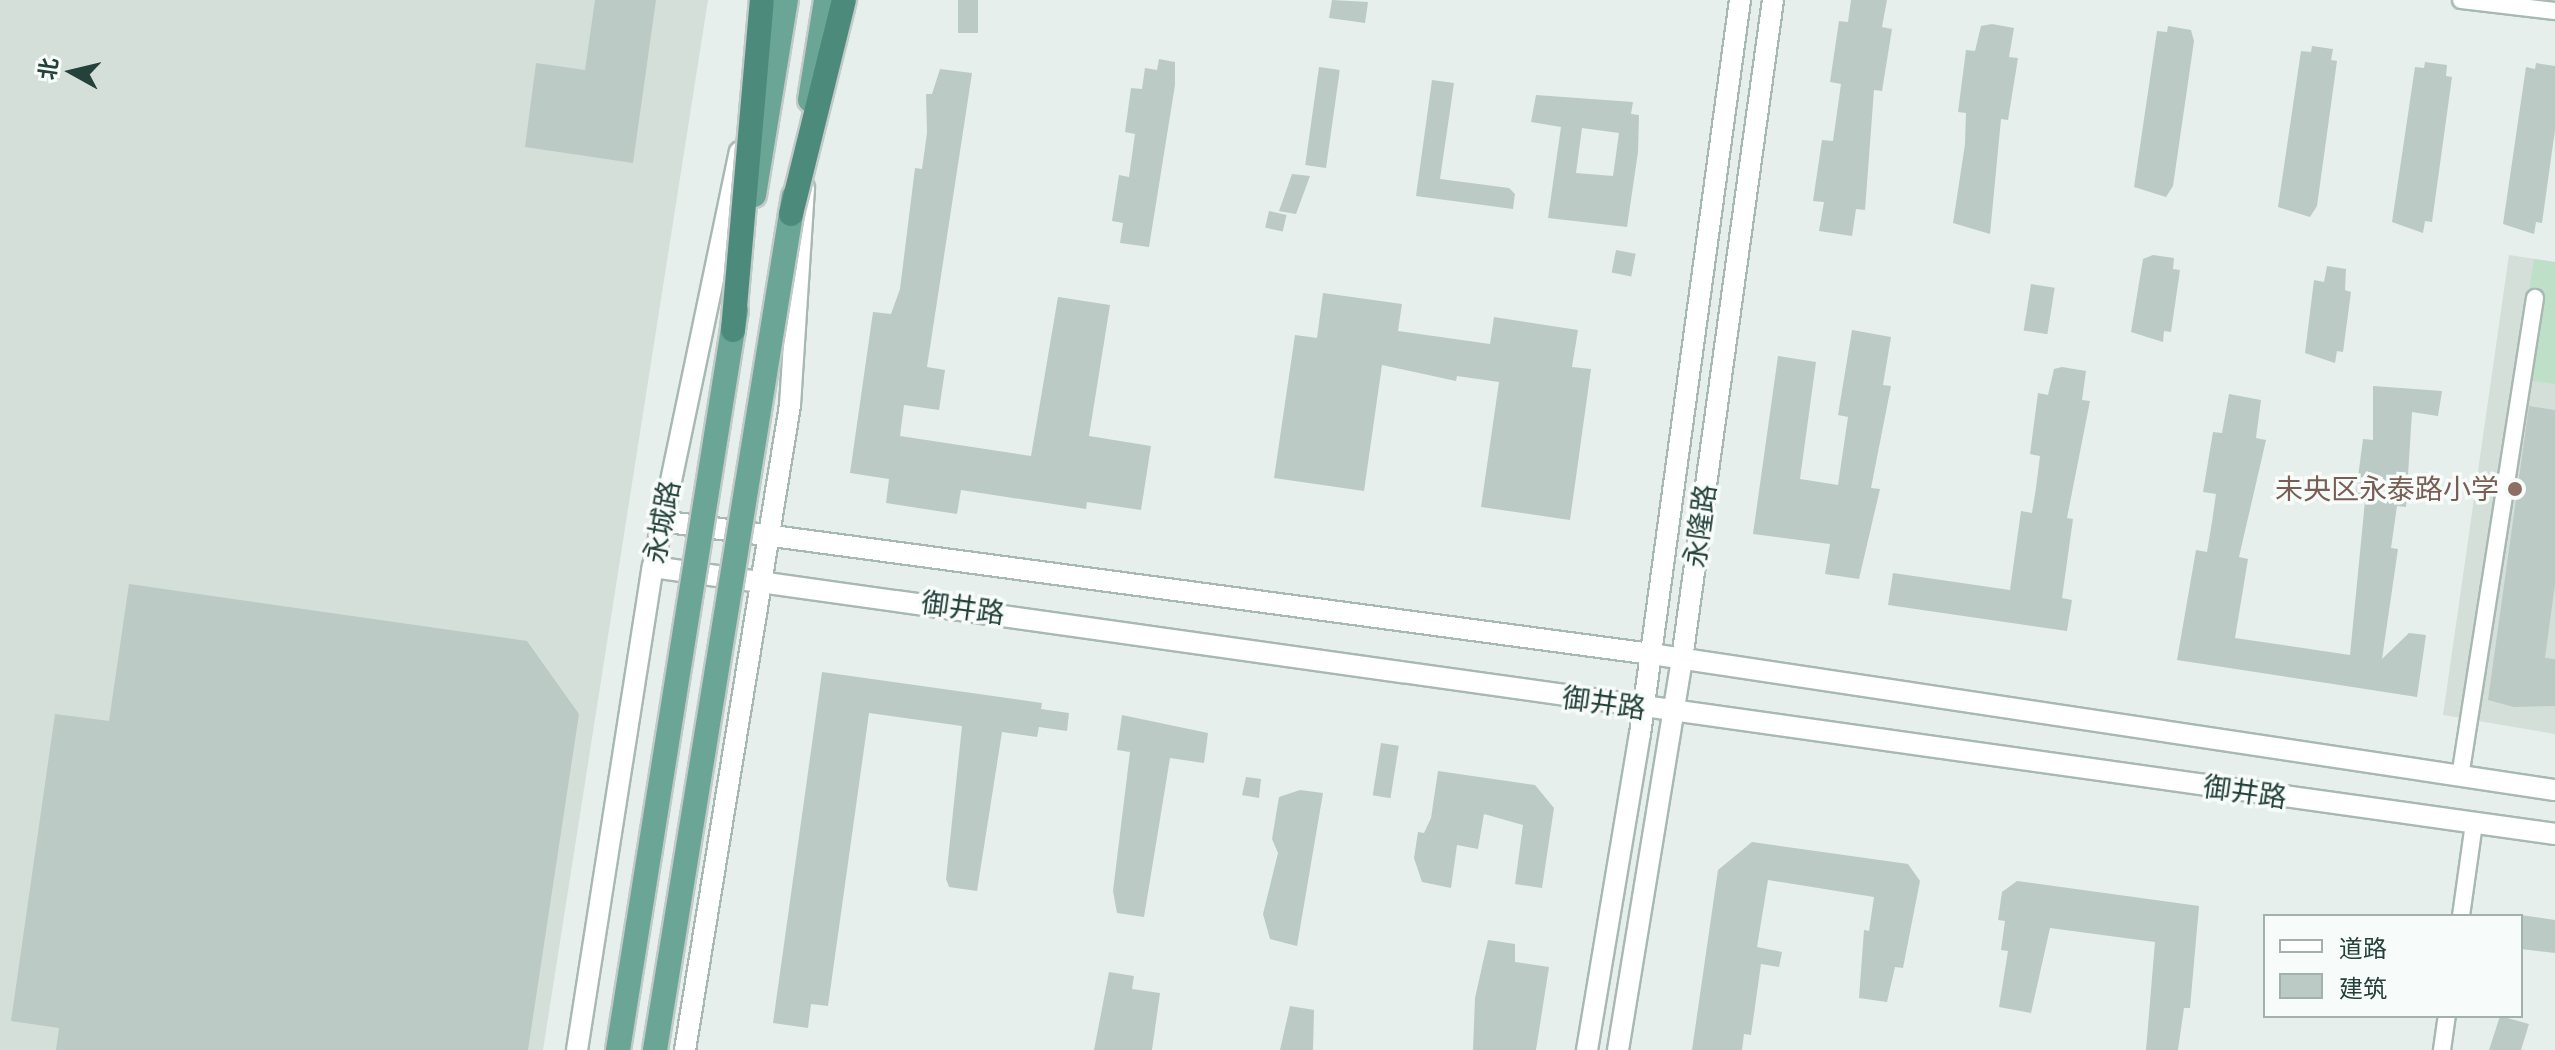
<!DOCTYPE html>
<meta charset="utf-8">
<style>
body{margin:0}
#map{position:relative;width:2555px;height:1050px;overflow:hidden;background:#e6efeb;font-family:"Archivo Narrow","Noto Sans SC",sans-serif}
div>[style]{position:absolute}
.built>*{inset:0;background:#d4dfda}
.green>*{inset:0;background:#bfe0c8}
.building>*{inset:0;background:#bbcac4;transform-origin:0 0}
.roads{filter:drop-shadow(2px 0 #a8b8b2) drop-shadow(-2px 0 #a8b8b2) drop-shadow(0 2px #a8b8b2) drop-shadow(0 -2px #a8b8b2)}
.minor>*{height:16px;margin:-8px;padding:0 8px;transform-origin:8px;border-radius:8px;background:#fff}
.tertiary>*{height:20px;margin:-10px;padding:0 10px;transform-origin:10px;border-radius:10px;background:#fff}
.bridges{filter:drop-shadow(2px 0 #c2cac8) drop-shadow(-2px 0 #c2cac8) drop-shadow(0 2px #c2cac8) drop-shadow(0 -2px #c2cac8)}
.primary-bridge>*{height:24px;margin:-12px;padding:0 12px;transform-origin:12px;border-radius:12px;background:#6aa596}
.trunk-bridge>*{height:24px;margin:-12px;padding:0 12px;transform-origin:12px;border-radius:12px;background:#4c8a7c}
.dots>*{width:22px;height:22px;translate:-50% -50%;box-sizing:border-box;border:4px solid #f7fbf9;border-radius:50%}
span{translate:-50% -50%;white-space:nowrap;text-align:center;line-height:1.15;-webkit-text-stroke:7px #f7fbf9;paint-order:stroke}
.education-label{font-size:28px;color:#785e54}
.right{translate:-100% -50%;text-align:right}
.street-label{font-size:28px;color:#24423a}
.legend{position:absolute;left:2263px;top:914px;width:260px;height:104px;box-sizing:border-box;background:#f7fbf9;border:2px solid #a3b1ad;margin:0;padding:10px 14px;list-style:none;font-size:24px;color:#24423a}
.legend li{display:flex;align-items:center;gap:16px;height:40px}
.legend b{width:40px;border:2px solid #a3b1ad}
.north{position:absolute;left:32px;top:32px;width:80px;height:80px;-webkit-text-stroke:6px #f7fbf9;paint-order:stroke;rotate:278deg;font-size:22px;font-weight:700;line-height:32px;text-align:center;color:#24423a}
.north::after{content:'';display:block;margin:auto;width:28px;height:36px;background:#24423a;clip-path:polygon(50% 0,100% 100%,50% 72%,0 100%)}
</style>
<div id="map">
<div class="built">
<i style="clip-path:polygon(0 0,708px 0,543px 1050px,0 1050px)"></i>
<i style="clip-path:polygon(2509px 255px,2555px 262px,2555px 734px,2443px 715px)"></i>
</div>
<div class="green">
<i style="clip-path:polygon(2534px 259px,2555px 262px,2555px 384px,2516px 379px)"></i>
</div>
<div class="building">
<i style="clip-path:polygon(595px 0,656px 0,633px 163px,525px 147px,536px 63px,585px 70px)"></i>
<i style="left:958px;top:0;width:20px;height:33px"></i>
<i style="clip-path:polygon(1332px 0,1368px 2px,1365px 23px,1329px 18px)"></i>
<i style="clip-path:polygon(1851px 0,1887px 0,1882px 27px,1892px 29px,1882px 91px,1874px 90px,1865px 210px,1856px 209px,1852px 236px,1819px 231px,1824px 202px,1813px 201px,1822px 140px,1833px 141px,1841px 84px,1830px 82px,1839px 21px,1848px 22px)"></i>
<i style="clip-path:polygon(1992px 24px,2014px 28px,2009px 57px,2018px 58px,2008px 120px,2001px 119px,1990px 234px,1953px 223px,1965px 144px,1966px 113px,1958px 112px,1966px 50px,1975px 51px,1981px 26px)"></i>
<i style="clip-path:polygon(2168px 26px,2191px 30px,2194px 41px,2173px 186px,2166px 197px,2134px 187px,2157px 31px,2167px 32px)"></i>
<i style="clip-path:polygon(2312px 46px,2333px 49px,2331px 60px,2337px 61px,2317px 206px,2310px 217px,2278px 207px,2301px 51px,2311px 52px)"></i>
<i style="clip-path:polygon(1159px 59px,1175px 62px,1175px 85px,1149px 247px,1120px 243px,1123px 223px,1112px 221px,1119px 175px,1129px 177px,1135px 134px,1125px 132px,1131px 88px,1142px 89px,1145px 68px,1157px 70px)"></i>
<i style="clip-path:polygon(2425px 62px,2447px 65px,2446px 76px,2452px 77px,2432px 222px,2425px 221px,2423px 233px,2392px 222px,2415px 67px,2424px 68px)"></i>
<i style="clip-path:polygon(2536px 63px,2555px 66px,2555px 130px,2542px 223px,2536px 222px,2534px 234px,2503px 224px,2526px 67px,2535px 69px)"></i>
<i style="left:1319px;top:67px;width:21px;height:99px;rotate:8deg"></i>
<i style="clip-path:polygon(940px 69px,972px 73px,927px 367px,945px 370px,939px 410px,904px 405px,900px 436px,1031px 456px,1058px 297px,1110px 305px,1089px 436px,1151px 446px,1141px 510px,1087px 502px,1086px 509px,961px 490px,957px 514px,886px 503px,889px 479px,850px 473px,873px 312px,891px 314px,900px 289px,915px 168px,922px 169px,927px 133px,926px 94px,932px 94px)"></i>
<i style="clip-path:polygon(1432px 80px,1454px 83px,1440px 179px,1509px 188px,1515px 194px,1513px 209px,1416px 196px)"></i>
<i style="clip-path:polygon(evenodd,1536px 95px,1633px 102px,1631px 114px,1639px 115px,1638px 152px,1627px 227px,1548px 218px,1561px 127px,1531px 122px,1536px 95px,1582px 128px,1619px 133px,1613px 176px,1576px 173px,1582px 128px)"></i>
<i style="clip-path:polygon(1292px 174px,1310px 176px,1296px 214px,1279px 211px)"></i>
<i style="left:1269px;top:211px;width:18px;height:17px;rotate:13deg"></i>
<i style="left:1616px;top:250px;width:20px;height:23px;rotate:11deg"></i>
<i style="clip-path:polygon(2153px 255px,2174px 258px,2173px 269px,2180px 270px,2171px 332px,2164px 331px,2163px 342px,2131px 332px,2143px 259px)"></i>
<i style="clip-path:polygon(2327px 266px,2346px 269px,2345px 290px,2351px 292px,2343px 352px,2337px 351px,2335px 363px,2305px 353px,2314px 280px,2324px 282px)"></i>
<i style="left:2031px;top:284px;width:24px;height:47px;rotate:9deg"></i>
<i style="clip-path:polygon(1323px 293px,1402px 304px,1398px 331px,1490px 344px,1494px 317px,1578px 330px,1572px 367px,1591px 369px,1570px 520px,1481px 507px,1499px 382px,1457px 376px,1456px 381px,1382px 365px,1364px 491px,1274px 478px,1295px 335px,1317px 338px)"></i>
<i style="clip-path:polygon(1852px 330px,1891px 337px,1883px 385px,1891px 386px,1871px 488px,1880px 489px,1859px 579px,1825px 574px,1830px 544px,1753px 534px,1778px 356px,1816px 362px,1800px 479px,1838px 485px,1848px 417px,1838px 415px)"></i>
<i style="clip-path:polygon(2062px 367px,2086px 371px,2082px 400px,2090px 401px,2067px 518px,2073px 519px,2062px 598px,2072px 600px,2067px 631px,1888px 605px,1893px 573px,2010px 590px,2021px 511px,2032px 513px,2036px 488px,2040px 456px,2030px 454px,2038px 393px,2048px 395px,2054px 369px)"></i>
<i style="clip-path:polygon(2373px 386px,2442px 391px,2438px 416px,2412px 412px,2406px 507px,2397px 506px,2391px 548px,2398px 549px,2382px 659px,2409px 633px,2426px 635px,2417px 697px,2177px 660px,2196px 550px,2207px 552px,2212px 522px,2216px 494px,2203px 492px,2213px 432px,2222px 433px,2229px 394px,2261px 400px,2256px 438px,2266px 440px,2239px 557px,2248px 559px,2235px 638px,2350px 655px,2365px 501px,2355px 500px,2363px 439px,2373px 440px)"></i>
<i style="clip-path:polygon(2529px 406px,2555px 410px,2555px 584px,2545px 658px,2555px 659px,2555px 706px,2514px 707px,2488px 700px)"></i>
<i style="clip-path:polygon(129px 584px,527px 641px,579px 714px,528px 1050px,56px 1050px,59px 1028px,11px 1021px,55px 714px,109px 721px)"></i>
<i style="clip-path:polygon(822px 672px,1042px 703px,1041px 709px,1069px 713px,1067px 731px,1039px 727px,1037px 737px,1002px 732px,977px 891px,949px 887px,946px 879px,962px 726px,869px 713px,828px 1006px,811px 1004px,808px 1028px,773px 1023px)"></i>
<i style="clip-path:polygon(1122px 715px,1208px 733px,1204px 763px,1170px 758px,1144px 917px,1117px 913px,1113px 891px,1130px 752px,1117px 750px)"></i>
<i style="left:1381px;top:743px;width:18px;height:53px;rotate:9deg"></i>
<i style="clip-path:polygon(1438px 771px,1535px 785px,1554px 808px,1542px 888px,1515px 884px,1523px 825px,1484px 814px,1478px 849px,1457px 845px,1451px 888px,1422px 882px,1414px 858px,1418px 832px,1424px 833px,1431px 818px)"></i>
<i style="clip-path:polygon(1246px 777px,1261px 779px,1259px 798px,1242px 795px)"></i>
<i style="clip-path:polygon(1300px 790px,1323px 793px,1297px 946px,1270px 939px,1263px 914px,1278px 853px,1272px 839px,1279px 797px)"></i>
<i style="clip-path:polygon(1752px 842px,1908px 864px,1920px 881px,1903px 968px,1895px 967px,1887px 1002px,1859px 998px,1864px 930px,1869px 931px,1874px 897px,1768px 880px,1757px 947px,1782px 952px,1779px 967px,1761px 964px,1751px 1035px,1744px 1034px,1742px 1050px,1692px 1050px,1718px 870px)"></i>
<i style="clip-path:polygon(2017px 881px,2199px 906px,2190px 1008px,2184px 1008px,2178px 1050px,2146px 1050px,2155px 942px,2050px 928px,2031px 1013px,1999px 1007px,2008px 951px,2001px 950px,2005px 921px,1998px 920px,2002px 892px)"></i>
<i style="clip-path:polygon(2521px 915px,2555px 920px,2555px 953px,2521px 949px)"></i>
<i style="clip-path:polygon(1488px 940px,1515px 944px,1515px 962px,1549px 967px,1536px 1050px,1473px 1050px,1475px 998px)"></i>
<i style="clip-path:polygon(1109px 972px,1134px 976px,1132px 989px,1160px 993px,1152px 1050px,1094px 1050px)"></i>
<i style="clip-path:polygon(1290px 1006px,1314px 1010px,1313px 1050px,1280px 1050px)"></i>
<i style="clip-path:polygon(2500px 1016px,2529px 1024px,2521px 1050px,2489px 1050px)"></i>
</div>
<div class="roads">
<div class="minor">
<i style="left:2461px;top:0;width:95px;rotate:6.7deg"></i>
<i style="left:2460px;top:777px;width:485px;rotate:-81.1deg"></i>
<i style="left:2461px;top:916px;width:94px;rotate:-82deg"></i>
<i style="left:2442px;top:1050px;width:34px;rotate:-82deg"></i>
</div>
<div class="tertiary">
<i style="left:661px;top:521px;width:999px;rotate:7.65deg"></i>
<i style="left:1651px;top:654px;width:914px;rotate:8.56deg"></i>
<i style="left:653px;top:567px;width:1921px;rotate:7.99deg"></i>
<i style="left:577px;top:1050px;width:489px;rotate:-81.1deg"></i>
<i style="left:653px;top:567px;width:424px;rotate:-78.2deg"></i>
<i style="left:685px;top:1050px;width:653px;rotate:-80.75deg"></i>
<i style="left:790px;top:405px;width:218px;rotate:-86.3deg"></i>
<i style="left:1587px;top:1050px;width:320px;rotate:-80.5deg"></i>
<i style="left:1640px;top:734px;width:741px;rotate:-82.24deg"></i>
<i style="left:1618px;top:1050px;width:396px;rotate:-80.7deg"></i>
<i style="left:1682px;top:659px;width:665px;rotate:-82.14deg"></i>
</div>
</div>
<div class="bridges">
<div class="primary-bridge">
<i style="left:810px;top:100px;width:101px;rotate:-80.9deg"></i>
<i style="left:754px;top:195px;width:198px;rotate:-80.7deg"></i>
<i style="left:618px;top:1050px;width:749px;rotate:-80.94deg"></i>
<i style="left:655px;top:1050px;width:865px;rotate:-80.76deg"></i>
</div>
<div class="trunk-bridge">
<i style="left:791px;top:214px;width:220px;rotate:-76.1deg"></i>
<i style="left:733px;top:330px;width:331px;rotate:-85deg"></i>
</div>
</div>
<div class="dots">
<i style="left:2515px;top:489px;background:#8d6e63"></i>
</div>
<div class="education-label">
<span class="right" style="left:2499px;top:489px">未央区永泰路小学</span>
</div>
<div class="street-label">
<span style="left:662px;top:522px;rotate:-79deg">永城路</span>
<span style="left:1700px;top:526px;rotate:-82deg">永隆路</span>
<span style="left:963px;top:608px;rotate:8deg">御井路</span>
<span style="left:1604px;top:703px;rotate:8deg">御井路</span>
<span style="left:2245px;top:792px;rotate:8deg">御井路</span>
</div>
<ul class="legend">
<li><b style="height:10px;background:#fff"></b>道路</li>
<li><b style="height:22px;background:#bbcac4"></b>建筑</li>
</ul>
<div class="north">北</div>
</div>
